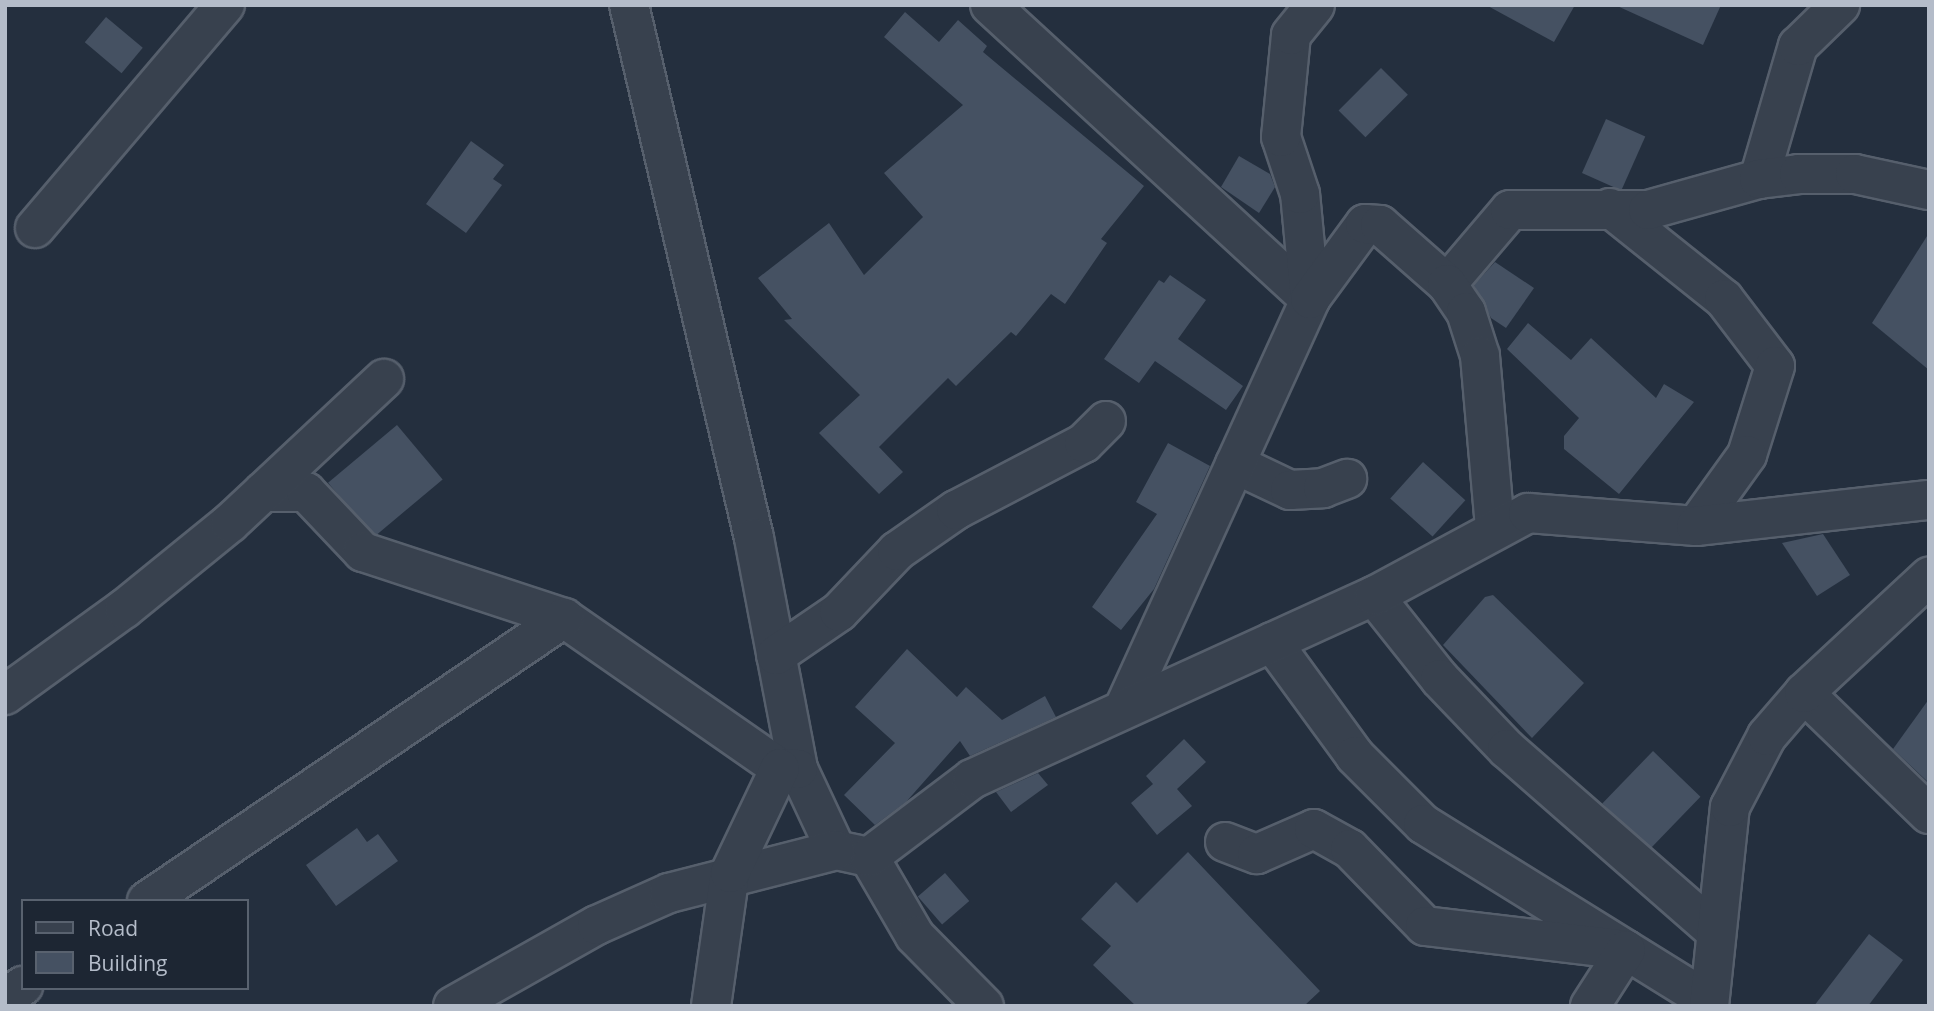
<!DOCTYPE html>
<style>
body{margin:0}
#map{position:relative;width:1934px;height:1011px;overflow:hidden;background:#242f3e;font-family:"Open Sans",sans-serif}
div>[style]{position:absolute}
.building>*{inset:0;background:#455162;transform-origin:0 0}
.roads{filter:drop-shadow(2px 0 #565f6c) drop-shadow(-2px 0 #565f6c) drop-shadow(0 2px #565f6c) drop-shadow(0 -2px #565f6c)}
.street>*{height:38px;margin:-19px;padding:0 19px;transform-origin:19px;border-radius:19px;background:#38414e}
span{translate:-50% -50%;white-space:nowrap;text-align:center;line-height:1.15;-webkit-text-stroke:7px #1d2633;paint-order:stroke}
.frame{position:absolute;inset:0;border:7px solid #b4bcc9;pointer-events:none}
.legend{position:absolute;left:21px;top:899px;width:228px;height:91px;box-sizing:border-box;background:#1d2633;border:2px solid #59626f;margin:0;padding:9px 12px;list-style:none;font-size:21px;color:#b4bcc9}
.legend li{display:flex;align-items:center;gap:14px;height:35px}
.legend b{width:35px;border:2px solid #59626f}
</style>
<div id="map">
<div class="building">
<i style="clip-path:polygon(1486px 5px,1575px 5px,1554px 42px)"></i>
<i style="clip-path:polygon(1615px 5px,1721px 5px,1703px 45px)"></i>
<i style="clip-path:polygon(905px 12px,939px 42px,958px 20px,987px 46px,983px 52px,1144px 186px,1101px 239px,1107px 243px,1065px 304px,1051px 294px,1016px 336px,1011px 332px,956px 386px,948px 378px,879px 447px,903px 472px,879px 494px,819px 433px,860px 395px,784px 320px,792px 319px,758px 278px,829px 223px,864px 275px,923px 217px,884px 173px,963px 105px,884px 37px)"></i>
<i style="left:106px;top:17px;width:48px;height:33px;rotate:40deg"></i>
<i style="left:1381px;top:68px;width:38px;height:60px;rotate:45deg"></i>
<i style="left:1606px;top:119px;width:43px;height:59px;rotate:24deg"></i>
<i style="clip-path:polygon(471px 141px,504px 165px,493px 179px,502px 185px,466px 233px,426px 204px)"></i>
<i style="clip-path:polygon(1239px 156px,1270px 174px,1275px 187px,1259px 213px,1221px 187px)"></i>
<i style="clip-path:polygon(1929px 233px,1929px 370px,1872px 323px)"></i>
<i style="clip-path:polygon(1495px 262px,1534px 288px,1506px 328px,1491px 318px,1474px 285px)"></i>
<i style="clip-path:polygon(1170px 275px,1206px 300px,1178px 339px,1243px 386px,1226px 410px,1155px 361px,1139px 383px,1104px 359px,1159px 280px,1164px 283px)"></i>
<i style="clip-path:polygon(1528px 323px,1571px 360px,1591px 338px,1656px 398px,1664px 384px,1694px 402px,1619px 494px,1564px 449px,1564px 436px,1579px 418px,1507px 349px)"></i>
<i style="left:397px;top:425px;width:71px;height:90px;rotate:50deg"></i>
<i style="clip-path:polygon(1168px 443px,1210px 466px,1154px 589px,1121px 630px,1092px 607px,1157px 514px,1136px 502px)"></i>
<i style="left:1423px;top:462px;width:57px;height:49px;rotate:42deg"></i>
<i style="clip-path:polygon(1823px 534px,1850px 575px,1817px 596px,1782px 543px)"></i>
<i style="clip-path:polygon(1493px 595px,1584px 683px,1532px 738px,1443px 645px,1485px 597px)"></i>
<i style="clip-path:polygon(907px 649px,957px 697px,966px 687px,1002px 720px,1045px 696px,1056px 717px,970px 756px,960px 741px,906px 802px,875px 825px,844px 795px,895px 743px,855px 707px)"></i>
<i style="clip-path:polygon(1929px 699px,1929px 783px,1893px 749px)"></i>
<i style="clip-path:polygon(1184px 739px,1206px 762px,1177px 789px,1192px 806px,1157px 835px,1131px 803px,1153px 784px,1146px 776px)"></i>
<i style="left:1653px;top:751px;width:66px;height:73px;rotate:44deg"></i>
<i style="clip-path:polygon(1038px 773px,1048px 785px,1011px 812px,996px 792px)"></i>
<i style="clip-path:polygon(357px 828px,367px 842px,378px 834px,398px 861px,336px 906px,306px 865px)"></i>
<i style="clip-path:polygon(1188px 852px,1320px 991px,1304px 1006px,1136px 1006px,1093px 965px,1111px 946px,1081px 919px,1116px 882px,1137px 903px)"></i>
<i style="left:945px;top:873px;width:37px;height:36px;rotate:49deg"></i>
<i style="clip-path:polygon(1869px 934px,1903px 960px,1868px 1006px,1814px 1006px)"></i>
</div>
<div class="roads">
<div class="street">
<i style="left:629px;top:5px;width:547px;rotate:76.8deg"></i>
<i style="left:754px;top:538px;width:235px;rotate:79.2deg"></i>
<i style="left:798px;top:769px;width:89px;rotate:64.9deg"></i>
<i style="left:836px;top:850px;width:34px;rotate:12deg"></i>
<i style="left:869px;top:857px;width:91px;rotate:59.8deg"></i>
<i style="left:915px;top:936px;width:98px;rotate:45.4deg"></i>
<i style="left:990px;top:5px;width:435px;rotate:42.6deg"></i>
<i style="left:1310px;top:299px;width:105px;rotate:-95.4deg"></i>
<i style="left:1300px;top:194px;width:60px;rotate:-108.4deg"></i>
<i style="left:1281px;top:137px;width:102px;rotate:-84.4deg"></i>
<i style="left:1291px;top:35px;width:38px;rotate:-51deg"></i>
<i style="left:1759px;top:179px;width:139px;rotate:-73.7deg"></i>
<i style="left:1798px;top:46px;width:59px;rotate:-44.3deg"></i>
<i style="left:1610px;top:208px;width:146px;rotate:38.6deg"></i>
<i style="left:1724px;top:299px;width:84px;rotate:52.7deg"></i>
<i style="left:1775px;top:366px;width:93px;rotate:107.5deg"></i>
<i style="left:1747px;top:455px;width:87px;rotate:125.7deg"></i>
<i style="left:35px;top:228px;width:293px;rotate:-49.6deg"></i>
<i style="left:1447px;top:284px;width:97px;rotate:-49.6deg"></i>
<i style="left:1510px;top:210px;width:138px"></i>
<i style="left:1648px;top:210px;width:115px;rotate:-15.6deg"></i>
<i style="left:1759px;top:179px;width:40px;rotate:-7.1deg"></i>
<i style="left:1799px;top:174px;width:56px"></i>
<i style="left:1855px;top:174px;width:76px;rotate:12.2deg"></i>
<i style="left:1235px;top:464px;width:61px;rotate:25.3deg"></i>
<i style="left:1290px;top:490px;width:33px;rotate:-3deg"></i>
<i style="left:1323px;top:488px;width:26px;rotate:-21deg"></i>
<i style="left:263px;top:492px;width:43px"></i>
<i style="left:306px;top:492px;width:83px;rotate:46.5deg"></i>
<i style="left:363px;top:552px;width:212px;rotate:18.2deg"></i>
<i style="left:564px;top:618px;width:263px;rotate:34.8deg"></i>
<i style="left:780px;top:768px;width:18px;rotate:3deg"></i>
<i style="left:1374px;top:596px;width:106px;rotate:51.5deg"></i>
<i style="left:1440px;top:679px;width:97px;rotate:46.3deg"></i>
<i style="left:1507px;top:749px;width:276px;rotate:41.2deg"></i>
<i style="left:1272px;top:642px;width:141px;rotate:53.9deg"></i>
<i style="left:1355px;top:756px;width:96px;rotate:45deg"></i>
<i style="left:1423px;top:824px;width:335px;rotate:31.8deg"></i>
<i style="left:776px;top:655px;width:76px;rotate:-34.3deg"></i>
<i style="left:839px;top:612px;width:84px;rotate:-46.4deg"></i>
<i style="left:897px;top:551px;width:72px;rotate:-34.8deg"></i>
<i style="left:956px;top:510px;width:144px;rotate:-27.6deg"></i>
<i style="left:1084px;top:443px;width:31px;rotate:-45deg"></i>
<i style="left:1804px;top:693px;width:174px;rotate:44.1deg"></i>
<i style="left:5px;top:695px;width:147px;rotate:-35.9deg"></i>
<i style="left:124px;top:609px;width:136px;rotate:-39.1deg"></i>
<i style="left:230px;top:523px;width:211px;rotate:-43.1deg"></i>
<i style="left:1124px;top:708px;width:449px;rotate:-65.5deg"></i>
<i style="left:1310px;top:299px;width:93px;rotate:-53.7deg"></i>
<i style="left:1365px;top:224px;width:15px;rotate:4deg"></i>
<i style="left:1380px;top:225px;width:89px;rotate:41.4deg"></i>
<i style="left:1447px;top:284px;width:34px;rotate:56deg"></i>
<i style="left:1466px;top:312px;width:46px;rotate:72.3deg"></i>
<i style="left:1480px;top:356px;width:173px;rotate:85deg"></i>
<i style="left:1225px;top:842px;width:34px;rotate:21deg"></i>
<i style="left:1257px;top:854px;width:62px;rotate:-23.7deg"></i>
<i style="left:1314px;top:829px;width:41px;rotate:29.1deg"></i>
<i style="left:1350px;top:849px;width:107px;rotate:45.8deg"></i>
<i style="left:1425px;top:926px;width:202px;rotate:6.8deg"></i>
<i style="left:1626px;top:950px;width:67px;rotate:122.7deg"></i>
<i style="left:869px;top:857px;width:129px;rotate:-37.1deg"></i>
<i style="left:972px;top:779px;width:442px;rotate:-24.5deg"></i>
<i style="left:1374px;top:596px;width:175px;rotate:-28.3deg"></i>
<i style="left:1528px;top:513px;width:169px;rotate:4.4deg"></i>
<i style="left:1696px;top:526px;width:234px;rotate:-6.4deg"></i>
<i style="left:147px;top:901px;width:504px;rotate:-34.16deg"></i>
<i style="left:5px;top:998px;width:22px;rotate:-34deg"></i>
<i style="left:453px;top:1006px;width:165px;rotate:-29.4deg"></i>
<i style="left:597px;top:925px;width:79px;rotate:-24deg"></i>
<i style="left:669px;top:893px;width:172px;rotate:-14.4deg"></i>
<i style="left:711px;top:1006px;width:134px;rotate:-81.9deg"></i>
<i style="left:730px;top:873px;width:116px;rotate:-64.5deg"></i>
<i style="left:1709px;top:1006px;width:200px;rotate:-84deg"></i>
<i style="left:1730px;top:807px;width:80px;rotate:-62.5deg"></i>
<i style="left:1767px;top:736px;width:57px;rotate:-49.3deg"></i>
<i style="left:1804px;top:693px;width:171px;rotate:-42.9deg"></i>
</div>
</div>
<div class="frame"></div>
<ul class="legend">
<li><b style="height:9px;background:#38414e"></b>Road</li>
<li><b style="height:19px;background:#455162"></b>Building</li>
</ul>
</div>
